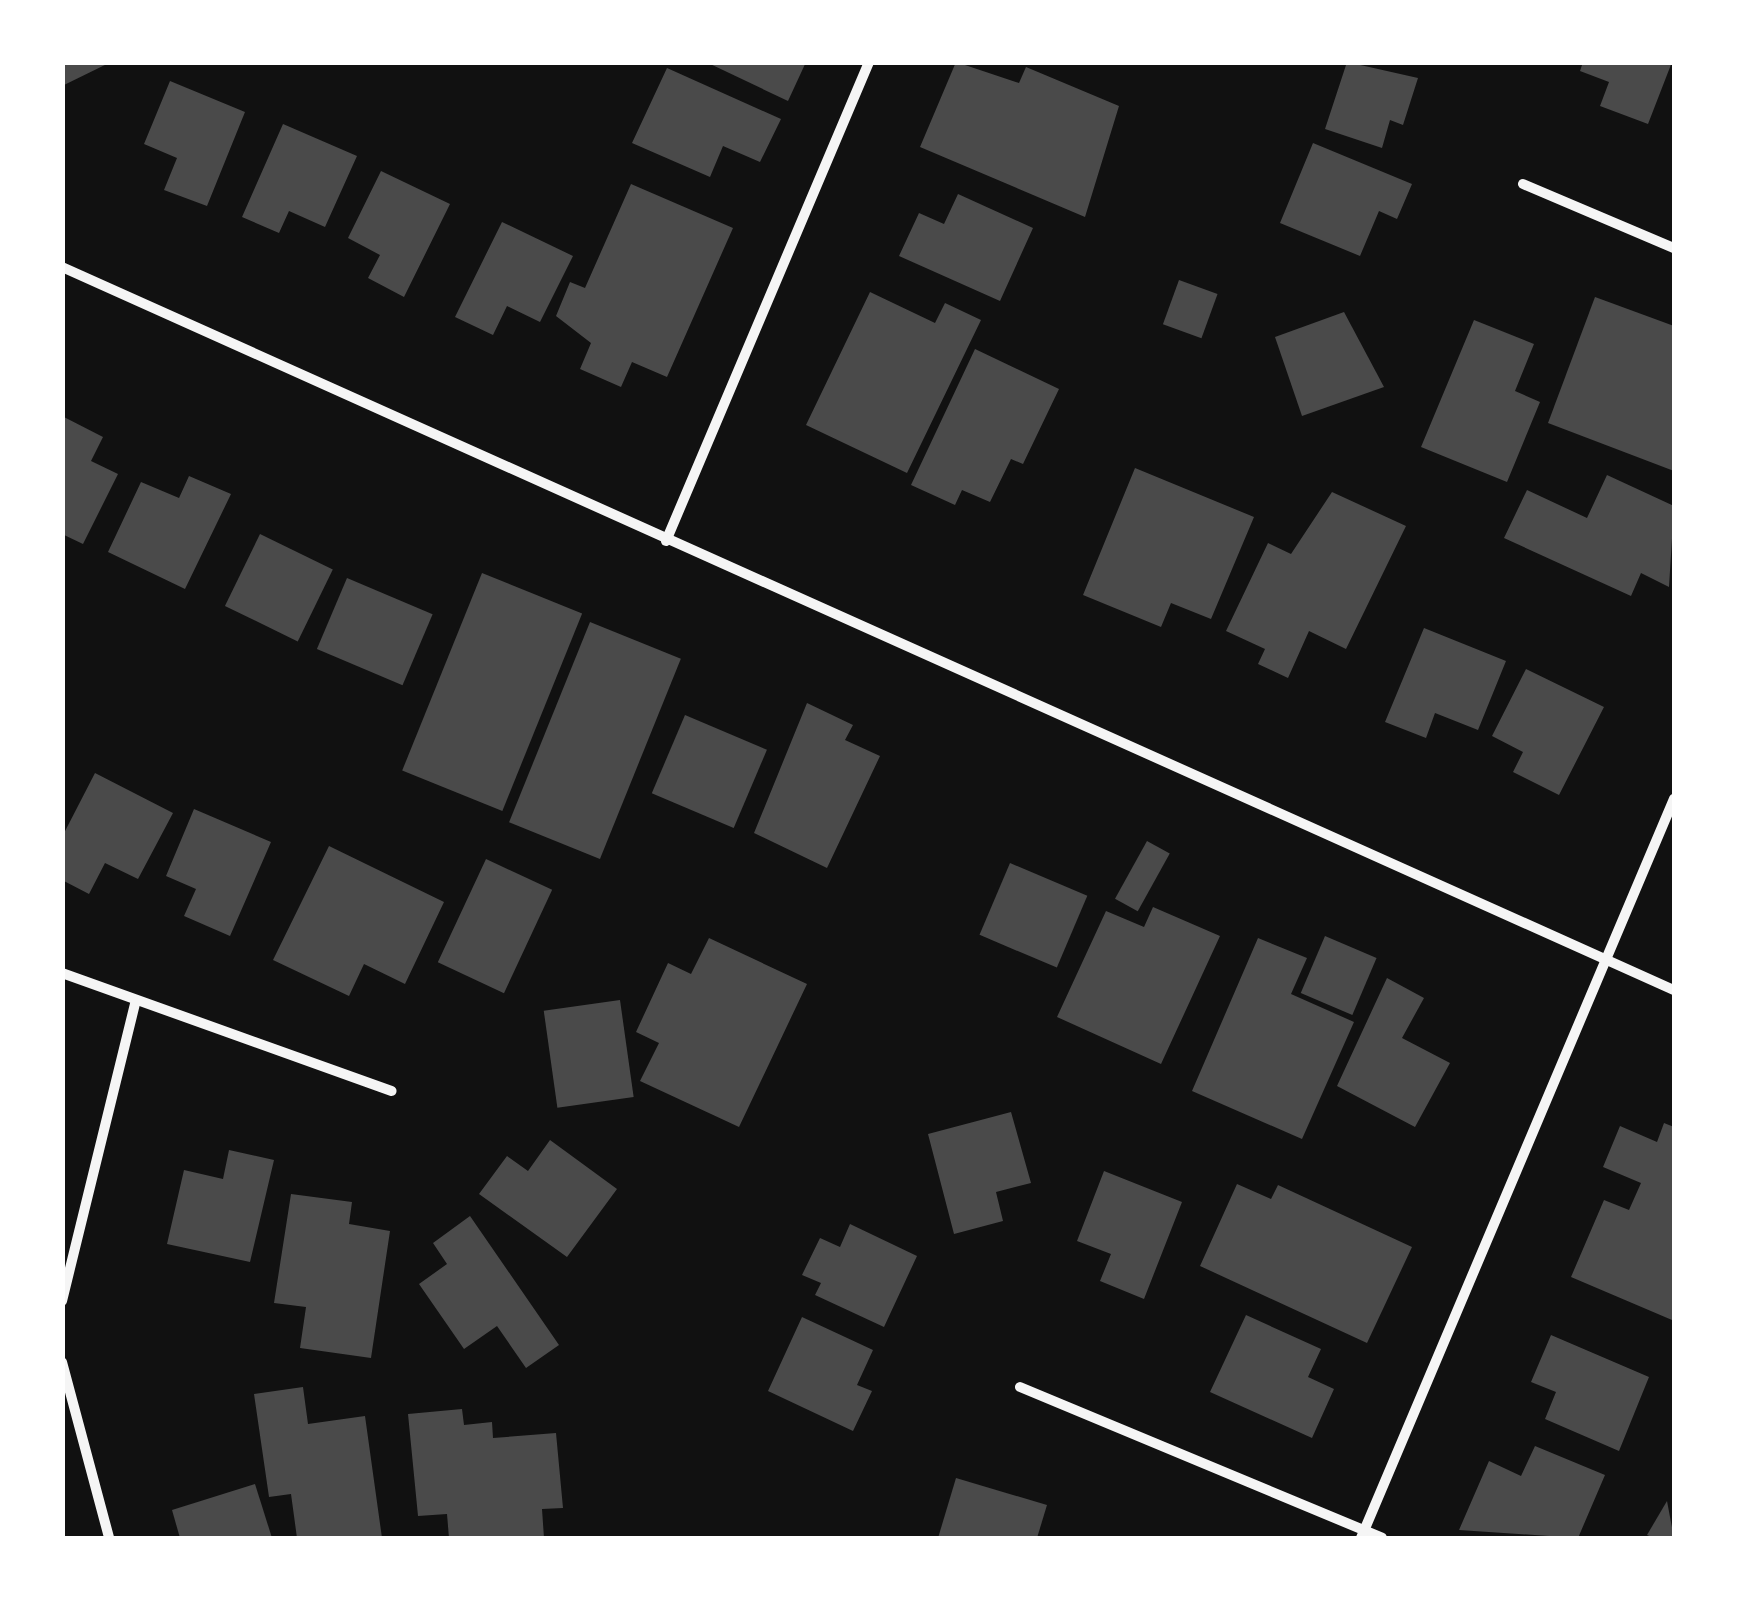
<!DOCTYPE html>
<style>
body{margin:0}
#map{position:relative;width:1737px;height:1601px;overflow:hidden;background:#111;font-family:Roboto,sans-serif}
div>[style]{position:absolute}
.building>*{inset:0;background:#4a4a4a;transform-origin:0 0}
.minor>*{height:10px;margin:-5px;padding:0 5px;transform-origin:5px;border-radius:5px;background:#f5f5f5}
span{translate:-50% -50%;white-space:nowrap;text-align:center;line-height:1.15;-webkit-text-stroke:10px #fff;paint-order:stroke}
.frame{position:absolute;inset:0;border:65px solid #fff;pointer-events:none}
</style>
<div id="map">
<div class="building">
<i style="clip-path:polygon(62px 62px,111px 62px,62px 86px)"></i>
<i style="clip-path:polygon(706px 62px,806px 62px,788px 101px)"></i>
<i style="clip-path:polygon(956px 62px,1019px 83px,1026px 67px,1119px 106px,1085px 217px,920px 147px)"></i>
<i style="clip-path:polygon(1347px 62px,1418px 78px,1403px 125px,1390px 120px,1382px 148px,1325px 129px)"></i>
<i style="clip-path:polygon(1583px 62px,1672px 62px,1648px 124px,1600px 106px,1609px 82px,1580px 71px)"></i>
<i style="clip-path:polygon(667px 68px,781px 119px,760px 162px,723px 146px,710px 177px,632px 143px)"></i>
<i style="clip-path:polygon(170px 81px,245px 112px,207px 206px,164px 190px,177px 158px,144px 144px)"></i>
<i style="clip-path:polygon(283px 124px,357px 156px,325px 227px,289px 211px,279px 233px,242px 217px)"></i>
<i style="clip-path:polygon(1313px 143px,1412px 184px,1397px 219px,1379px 211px,1360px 256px,1280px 223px)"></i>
<i style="clip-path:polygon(381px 171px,450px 204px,404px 297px,368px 278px,380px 255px,348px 238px)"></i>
<i style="clip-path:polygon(631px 184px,733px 228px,667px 377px,632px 362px,621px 387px,580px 369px,591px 343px,556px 316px,570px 282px,585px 288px)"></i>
<i style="clip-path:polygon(958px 194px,1033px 228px,1000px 301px,899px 256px,919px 213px,944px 224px)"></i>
<i style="clip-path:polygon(502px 222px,573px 256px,540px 322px,507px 306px,493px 335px,455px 317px)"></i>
<i style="left:1179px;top:280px;width:41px;height:47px;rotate:20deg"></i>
<i style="clip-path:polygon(870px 292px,935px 323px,945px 303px,981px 320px,907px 473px,806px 425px)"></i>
<i style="clip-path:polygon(1595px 297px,1674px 326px,1674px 471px,1548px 423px)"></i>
<i style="clip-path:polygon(1344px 312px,1384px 387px,1302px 416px,1275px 337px)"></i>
<i style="clip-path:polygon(1474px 320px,1534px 344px,1515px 391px,1540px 402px,1507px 482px,1421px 447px)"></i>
<i style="clip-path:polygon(975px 349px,1059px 389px,1023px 464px,1011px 459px,990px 502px,962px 490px,955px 505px,911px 485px)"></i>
<i style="clip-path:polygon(62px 416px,103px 437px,91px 461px,118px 474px,83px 544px,62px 534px)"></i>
<i style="clip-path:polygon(1135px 468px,1254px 517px,1211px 619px,1171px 603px,1161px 627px,1083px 595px)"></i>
<i style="clip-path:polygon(1607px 475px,1674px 506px,1669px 587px,1641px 573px,1631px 596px,1504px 538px,1527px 490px,1587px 518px)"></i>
<i style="clip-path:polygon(189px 476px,231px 494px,185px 589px,108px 552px,141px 482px,179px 498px)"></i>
<i style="clip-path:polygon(1332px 492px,1406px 526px,1346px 649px,1309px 631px,1288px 678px,1258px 664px,1265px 649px,1226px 631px,1268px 543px,1291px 554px)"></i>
<i style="left:260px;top:534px;width:81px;height:80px;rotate:26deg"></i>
<i style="left:482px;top:573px;width:108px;height:213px;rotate:22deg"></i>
<i style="left:347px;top:578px;width:93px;height:77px;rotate:23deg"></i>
<i style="left:590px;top:622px;width:98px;height:216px;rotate:22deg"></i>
<i style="clip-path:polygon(1424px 628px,1506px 661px,1478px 730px,1435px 713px,1426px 738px,1385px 722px)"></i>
<i style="clip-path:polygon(1526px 669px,1604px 707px,1559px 795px,1513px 772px,1523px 752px,1492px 736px)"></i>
<i style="clip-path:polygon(807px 703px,853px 725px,845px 740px,880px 756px,827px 868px,754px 833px)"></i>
<i style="left:685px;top:715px;width:89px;height:85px;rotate:23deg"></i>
<i style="clip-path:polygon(95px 773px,173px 813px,138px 879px,105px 863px,89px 894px,62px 880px,62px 837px)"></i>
<i style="clip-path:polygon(194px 809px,271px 842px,230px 936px,184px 916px,196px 889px,166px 876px)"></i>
<i style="left:1147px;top:841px;width:26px;height:66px;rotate:29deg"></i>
<i style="clip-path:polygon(329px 846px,444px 902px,405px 984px,364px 964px,349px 996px,273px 960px)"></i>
<i style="left:486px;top:859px;width:73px;height:114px;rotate:25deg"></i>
<i style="left:1010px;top:863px;width:84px;height:78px;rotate:23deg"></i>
<i style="clip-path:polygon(1153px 907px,1220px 936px,1161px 1064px,1057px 1017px,1106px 911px,1144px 927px)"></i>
<i style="left:1325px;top:936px;width:56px;height:62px;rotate:23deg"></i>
<i style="clip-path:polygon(709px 938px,807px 984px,739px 1127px,640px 1081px,659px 1043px,636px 1032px,668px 963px,691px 974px)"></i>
<i style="clip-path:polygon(1258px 938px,1307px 958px,1291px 994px,1354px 1022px,1302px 1139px,1192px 1091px)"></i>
<i style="clip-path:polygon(1387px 978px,1424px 998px,1402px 1038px,1450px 1063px,1415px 1127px,1337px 1086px)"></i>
<i style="left:620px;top:1000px;width:98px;height:77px;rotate:82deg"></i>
<i style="clip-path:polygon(1011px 1112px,1031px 1183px,996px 1192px,1003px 1221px,954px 1234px,928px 1134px)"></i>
<i style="clip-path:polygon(1664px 1123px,1674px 1127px,1672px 1320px,1571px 1277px,1604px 1200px,1629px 1210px,1641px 1183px,1603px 1167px,1620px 1126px,1657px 1142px)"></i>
<i style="clip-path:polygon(550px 1140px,617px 1189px,567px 1257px,479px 1194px,507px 1156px,528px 1171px)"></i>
<i style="clip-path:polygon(229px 1150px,274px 1160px,250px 1262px,167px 1244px,184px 1170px,223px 1179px)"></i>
<i style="clip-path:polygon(1104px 1171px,1182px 1202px,1144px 1299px,1100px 1281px,1111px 1254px,1077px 1241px)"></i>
<i style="clip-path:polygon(1237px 1184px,1271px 1199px,1278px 1185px,1412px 1247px,1367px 1343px,1200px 1266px)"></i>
<i style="clip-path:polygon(291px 1194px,352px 1202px,349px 1224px,390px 1231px,371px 1358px,300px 1348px,306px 1307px,274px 1303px)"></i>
<i style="clip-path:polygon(470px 1216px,559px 1345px,526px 1368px,497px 1326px,464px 1349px,419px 1284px,447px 1264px,433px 1243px)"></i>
<i style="clip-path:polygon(850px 1224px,917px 1256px,884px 1327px,815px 1295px,821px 1283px,802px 1275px,820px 1238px,840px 1247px)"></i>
<i style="clip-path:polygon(1246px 1315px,1321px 1349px,1308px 1377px,1334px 1389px,1312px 1438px,1210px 1392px)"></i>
<i style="clip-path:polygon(802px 1317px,873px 1350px,857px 1385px,872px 1391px,853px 1431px,768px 1391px)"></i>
<i style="clip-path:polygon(1551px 1335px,1649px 1377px,1619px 1451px,1545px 1419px,1556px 1392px,1531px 1382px)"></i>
<i style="clip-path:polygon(303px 1387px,308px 1424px,365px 1416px,382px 1538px,297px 1538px,291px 1494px,269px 1497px,254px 1394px)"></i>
<i style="clip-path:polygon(462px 1409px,464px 1425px,492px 1422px,493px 1438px,556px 1433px,563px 1508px,542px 1509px,544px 1538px,449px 1538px,447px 1514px,418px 1516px,408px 1414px)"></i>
<i style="clip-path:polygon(1535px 1446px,1605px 1475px,1578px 1538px,1459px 1530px,1489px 1461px,1521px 1476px)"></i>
<i style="clip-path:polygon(956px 1478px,1047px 1505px,1037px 1538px,938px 1538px)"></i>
<i style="clip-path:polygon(255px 1484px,272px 1538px,180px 1538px,172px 1510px)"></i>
<i style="clip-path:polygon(1667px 1501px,1674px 1538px,1654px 1538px,1647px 1535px)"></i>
</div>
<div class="minor">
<i style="left:1523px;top:184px;width:164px;rotate:23deg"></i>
<i style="left:62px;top:267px;width:1767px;rotate:24.16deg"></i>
<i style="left:666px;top:541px;width:520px;rotate:-67.03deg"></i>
<i style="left:62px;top:973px;width:350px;rotate:19.7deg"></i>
<i style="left:62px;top:1301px;width:307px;rotate:-76.2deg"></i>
<i style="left:62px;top:1362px;width:182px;rotate:75deg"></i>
<i style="left:1020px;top:1387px;width:392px;rotate:22.6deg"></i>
<i style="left:1361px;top:1538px;width:803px;rotate:-67.05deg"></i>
</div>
<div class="frame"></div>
</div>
